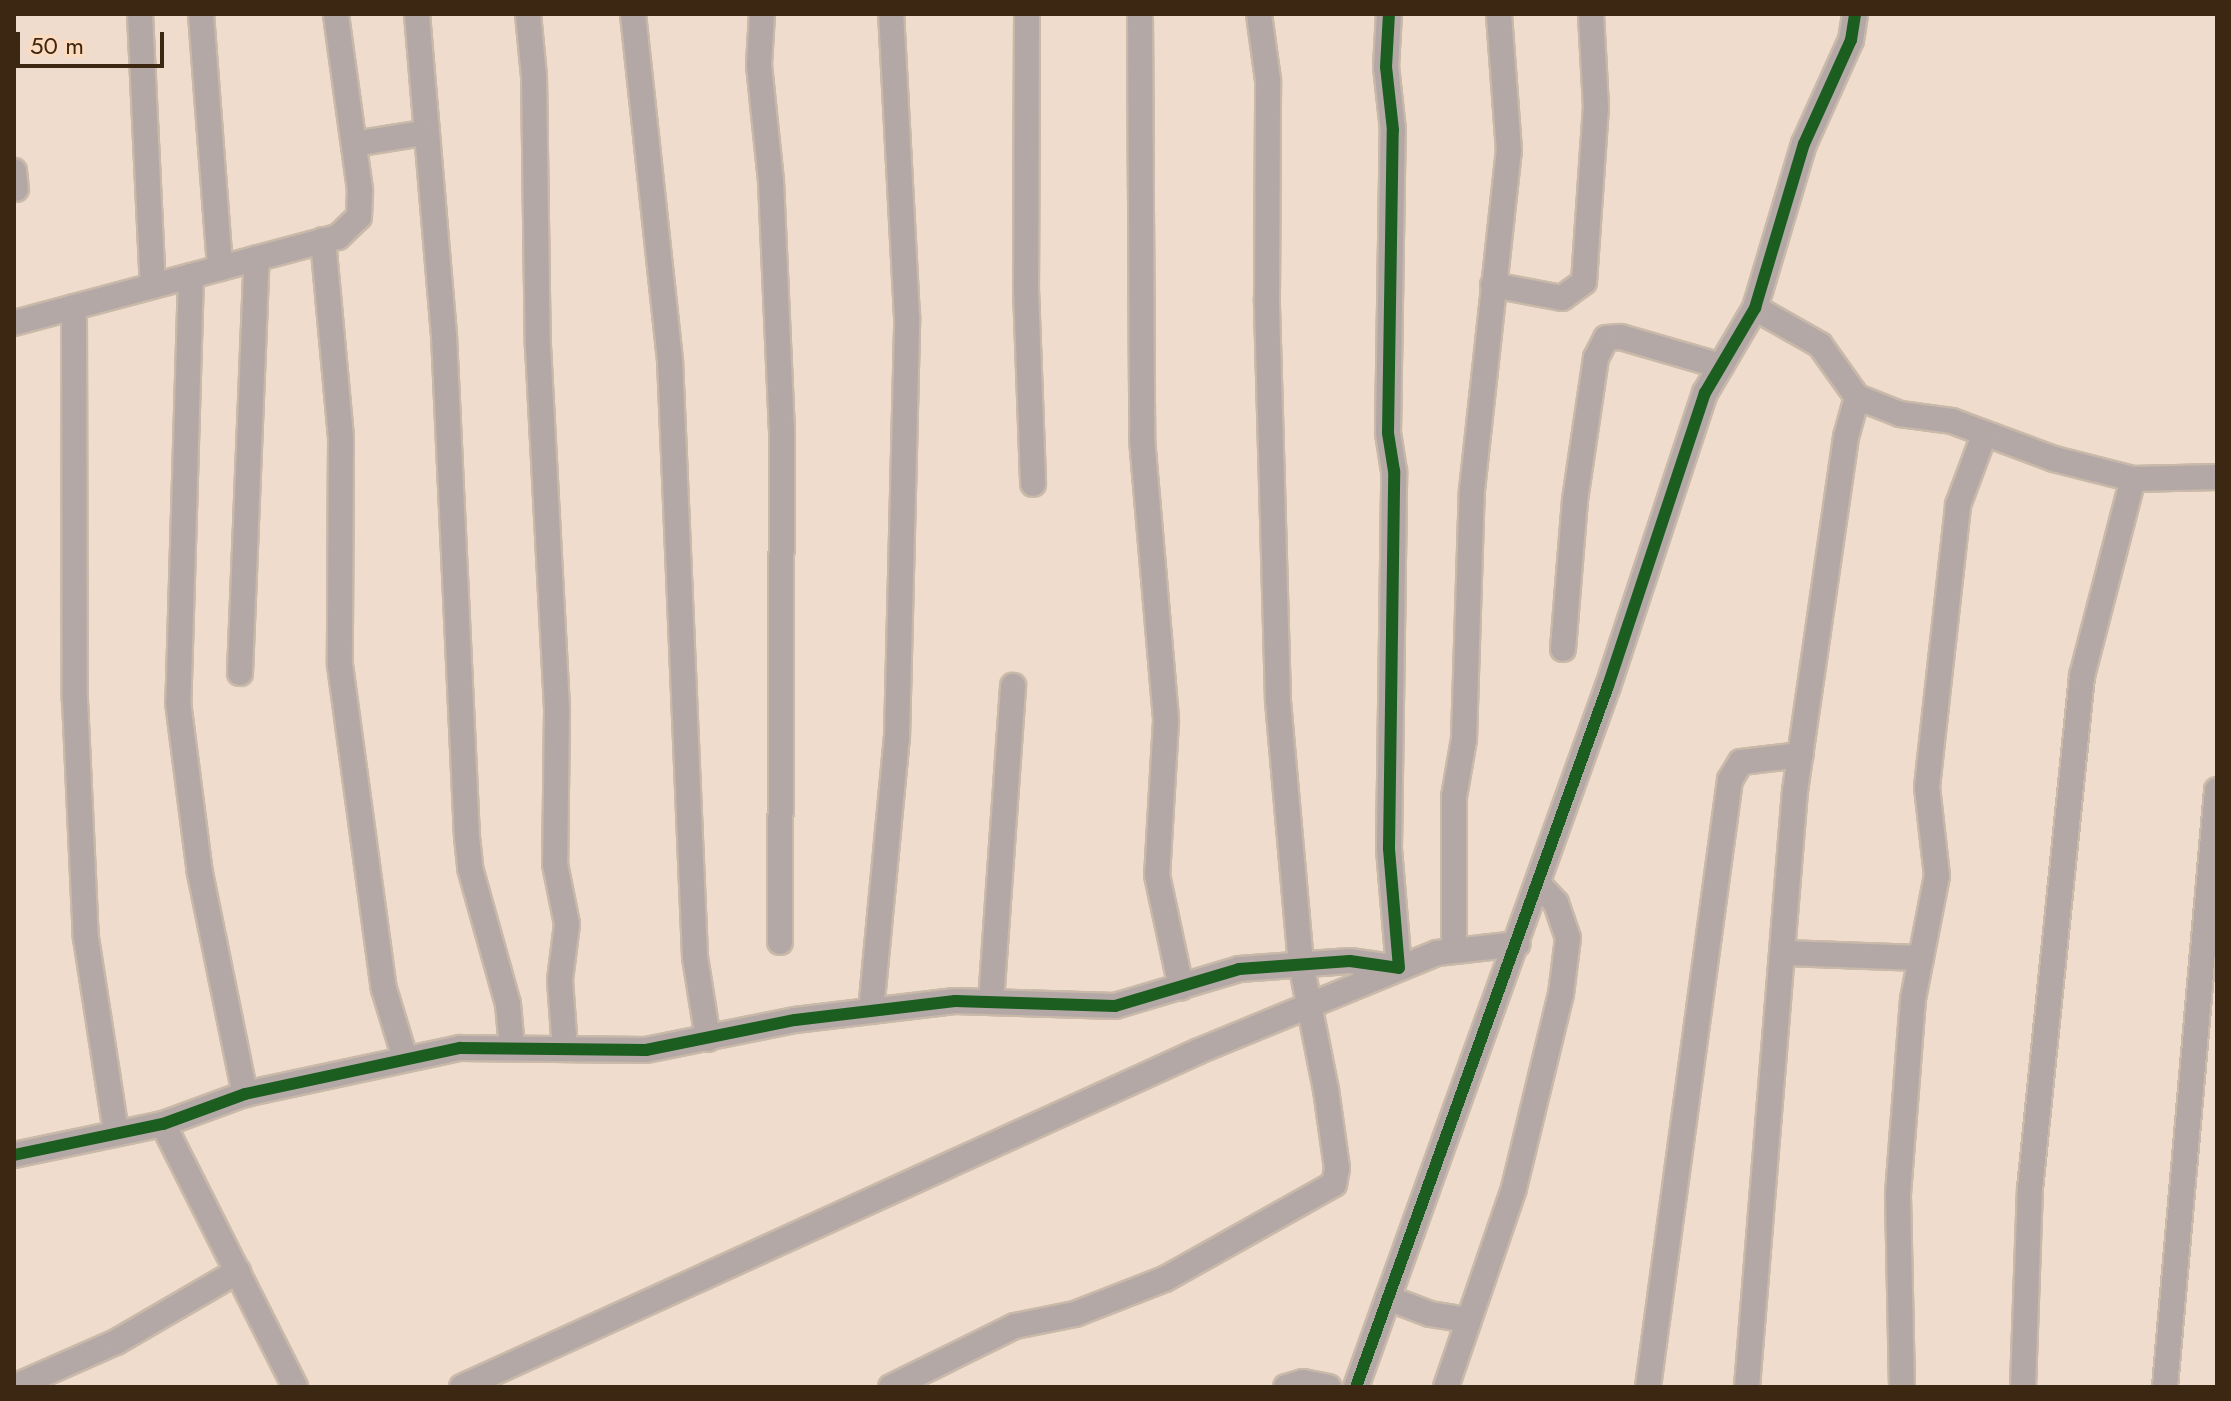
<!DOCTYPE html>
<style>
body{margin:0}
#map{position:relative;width:2231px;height:1401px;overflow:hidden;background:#efdccc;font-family:Jost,sans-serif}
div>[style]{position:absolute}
.roads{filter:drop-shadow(2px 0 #c9b9a9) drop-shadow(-2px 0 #c9b9a9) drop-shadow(0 2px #c9b9a9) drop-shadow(0 -2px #c9b9a9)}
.minor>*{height:24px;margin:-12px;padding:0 12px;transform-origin:12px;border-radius:12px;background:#b4a8a7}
.cycleway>*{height:12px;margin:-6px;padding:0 6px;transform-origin:6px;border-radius:6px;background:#1b5e20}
span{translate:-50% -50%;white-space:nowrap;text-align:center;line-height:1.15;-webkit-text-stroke:8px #fddbbe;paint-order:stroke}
.frame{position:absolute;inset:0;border:16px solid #3c2713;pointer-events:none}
.scale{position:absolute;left:16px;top:32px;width:148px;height:36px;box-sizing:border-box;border:4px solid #3c2713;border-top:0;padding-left:10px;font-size:24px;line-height:28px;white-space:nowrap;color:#3c2713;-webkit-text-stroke:6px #fddbbe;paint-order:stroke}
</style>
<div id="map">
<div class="roads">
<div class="minor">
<i style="left:140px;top:14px;width:272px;rotate:87.3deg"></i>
<i style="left:201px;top:14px;width:255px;rotate:85.7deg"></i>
<i style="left:417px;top:14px;width:322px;rotate:85.2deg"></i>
<i style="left:444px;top:335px;width:503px;rotate:87.38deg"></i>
<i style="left:467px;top:837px;width:31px;rotate:84deg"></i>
<i style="left:470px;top:868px;width:141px;rotate:74.4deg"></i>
<i style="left:508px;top:1004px;width:44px;rotate:84.8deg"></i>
<i style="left:528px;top:14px;width:62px;rotate:84.5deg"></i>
<i style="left:534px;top:76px;width:270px;rotate:89.2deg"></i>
<i style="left:538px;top:346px;width:365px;rotate:87deg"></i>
<i style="left:557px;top:711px;width:153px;rotate:90.7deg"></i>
<i style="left:555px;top:864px;width:61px;rotate:78.7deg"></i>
<i style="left:567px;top:924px;width:56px;rotate:97.1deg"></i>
<i style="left:560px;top:980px;width:69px;rotate:85.9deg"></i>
<i style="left:633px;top:14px;width:348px;rotate:83.9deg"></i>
<i style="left:670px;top:360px;width:598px;rotate:87.6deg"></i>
<i style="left:695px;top:957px;width:83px;rotate:81deg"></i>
<i style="left:762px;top:14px;width:51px;rotate:93.4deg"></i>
<i style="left:759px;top:65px;width:117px;rotate:84.1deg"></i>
<i style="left:771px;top:181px;width:248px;rotate:87.5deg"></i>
<i style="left:782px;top:429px;width:513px;rotate:90.22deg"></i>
<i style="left:1027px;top:14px;width:275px;rotate:90.2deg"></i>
<i style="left:1026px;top:289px;width:195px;rotate:87.9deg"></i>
<i style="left:1140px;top:14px;width:425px;rotate:89.7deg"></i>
<i style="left:1142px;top:439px;width:283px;rotate:85.1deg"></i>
<i style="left:1166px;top:721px;width:154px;rotate:93.3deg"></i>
<i style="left:1157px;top:875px;width:115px;rotate:77.9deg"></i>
<i style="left:354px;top:144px;width:70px;rotate:-9.1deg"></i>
<i style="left:14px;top:171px;width:18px;rotate:84deg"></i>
<i style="left:323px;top:240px;width:199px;rotate:84.8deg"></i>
<i style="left:341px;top:438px;width:227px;rotate:90.3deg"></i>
<i style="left:340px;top:665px;width:327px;rotate:82.3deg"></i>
<i style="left:384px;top:989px;width:72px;rotate:73.1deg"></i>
<i style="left:191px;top:276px;width:426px;rotate:91.7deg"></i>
<i style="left:178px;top:702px;width:172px;rotate:82.7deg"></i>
<i style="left:200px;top:873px;width:226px;rotate:78.5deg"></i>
<i style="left:1493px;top:285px;width:70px;rotate:10.7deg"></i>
<i style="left:1562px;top:298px;width:27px;rotate:-36deg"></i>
<i style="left:1584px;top:282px;width:175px;rotate:-86.1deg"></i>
<i style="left:1596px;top:107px;width:93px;rotate:-93.1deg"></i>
<i style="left:74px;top:307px;width:393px;rotate:89.9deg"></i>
<i style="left:75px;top:700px;width:238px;rotate:87.4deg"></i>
<i style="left:86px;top:938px;width:195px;rotate:81.2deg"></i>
<i style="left:1755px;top:308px;width:75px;rotate:29.6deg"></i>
<i style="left:1820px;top:345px;width:64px;rotate:54.6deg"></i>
<i style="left:1857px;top:397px;width:46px;rotate:21.6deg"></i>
<i style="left:1900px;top:414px;width:52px;rotate:7.7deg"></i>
<i style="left:1952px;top:421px;width:109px;rotate:20.4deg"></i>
<i style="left:2054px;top:459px;width:81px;rotate:14.2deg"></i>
<i style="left:2133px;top:479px;width:84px;rotate:-1.4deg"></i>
<i style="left:14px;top:323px;width:335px;rotate:-14.9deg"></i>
<i style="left:338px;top:237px;width:29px;rotate:-44deg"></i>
<i style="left:359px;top:217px;width:27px;rotate:-88deg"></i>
<i style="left:360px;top:190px;width:178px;rotate:-97.8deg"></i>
<i style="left:1563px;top:649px;width:149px;rotate:-85.4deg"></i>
<i style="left:1575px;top:500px;width:144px;rotate:-81.6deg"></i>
<i style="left:1596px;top:358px;width:22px;rotate:-63deg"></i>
<i style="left:1606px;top:338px;width:15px;rotate:-4deg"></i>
<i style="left:1621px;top:337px;width:104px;rotate:16.2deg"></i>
<i style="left:240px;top:673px;width:415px;rotate:-87.7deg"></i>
<i style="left:1454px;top:950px;width:153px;rotate:-90deg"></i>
<i style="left:1454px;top:797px;width:59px;rotate:-80.2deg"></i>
<i style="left:1464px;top:739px;width:249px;rotate:-88.2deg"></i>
<i style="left:1472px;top:490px;width:341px;rotate:-83.8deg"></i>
<i style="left:1509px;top:151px;width:137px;rotate:-94.2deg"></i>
<i style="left:1784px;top:953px;width:137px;rotate:2.1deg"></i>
<i style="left:991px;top:1002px;width:317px;rotate:-86deg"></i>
<i style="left:871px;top:1011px;width:274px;rotate:-84.6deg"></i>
<i style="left:897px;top:738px;width:421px;rotate:-88.6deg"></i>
<i style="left:907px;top:317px;width:303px;rotate:-93deg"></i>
<i style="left:163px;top:1124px;width:294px;rotate:63.3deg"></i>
<i style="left:14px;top:1155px;width:152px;rotate:-11.8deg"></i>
<i style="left:163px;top:1124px;width:87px;rotate:-20.1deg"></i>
<i style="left:245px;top:1094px;width:220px;rotate:-12.1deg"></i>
<i style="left:460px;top:1048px;width:186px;rotate:0.6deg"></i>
<i style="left:646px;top:1050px;width:152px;rotate:-11.4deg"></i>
<i style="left:795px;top:1020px;width:161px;rotate:-6.8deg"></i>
<i style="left:955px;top:1001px;width:160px;rotate:1.8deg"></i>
<i style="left:1115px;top:1006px;width:129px;rotate:-16.6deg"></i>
<i style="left:1239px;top:969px;width:111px;rotate:-4.1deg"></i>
<i style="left:1350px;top:961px;width:49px;rotate:8.1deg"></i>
<i style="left:1399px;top:968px;width:120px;rotate:-94.8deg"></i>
<i style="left:1389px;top:848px;width:377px;rotate:-89.2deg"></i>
<i style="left:1394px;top:471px;width:39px;rotate:-99deg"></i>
<i style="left:1388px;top:432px;width:302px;rotate:-89.1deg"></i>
<i style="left:1393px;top:130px;width:63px;rotate:-96.3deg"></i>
<i style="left:1386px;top:67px;width:53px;rotate:-86.8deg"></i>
<i style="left:1388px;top:1298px;width:45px;rotate:20.9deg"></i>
<i style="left:1430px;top:1314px;width:39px;rotate:9deg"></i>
<i style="left:14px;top:1387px;width:111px;rotate:-23.8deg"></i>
<i style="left:116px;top:1342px;width:141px;rotate:-30.2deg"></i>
<i style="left:462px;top:1387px;width:810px;rotate:-24.51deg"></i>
<i style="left:1199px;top:1051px;width:257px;rotate:-22.4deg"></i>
<i style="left:1437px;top:953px;width:81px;rotate:-6.4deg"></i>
<i style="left:891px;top:1387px;width:138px;rotate:-26.2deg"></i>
<i style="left:1015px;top:1326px;width:61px;rotate:-11.3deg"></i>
<i style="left:1075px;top:1314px;width:97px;rotate:-21.3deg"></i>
<i style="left:1165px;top:1279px;width:194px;rotate:-29.3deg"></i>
<i style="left:1334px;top:1184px;width:16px;rotate:-79deg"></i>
<i style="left:1337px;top:1168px;width:79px;rotate:-98deg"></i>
<i style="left:1326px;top:1090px;width:128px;rotate:-101.2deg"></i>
<i style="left:1301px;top:964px;width:265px;rotate:-95deg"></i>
<i style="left:1278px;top:700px;width:402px;rotate:-91.6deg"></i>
<i style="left:1267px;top:298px;width:218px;rotate:-89.7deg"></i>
<i style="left:1268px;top:80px;width:67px;rotate:-97.8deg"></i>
<i style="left:1286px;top:1387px;width:18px;rotate:-16deg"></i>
<i style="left:1303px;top:1382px;width:26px;rotate:11deg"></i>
<i style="left:1356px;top:1387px;width:745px;rotate:-70.23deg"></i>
<i style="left:1608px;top:686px;width:309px;rotate:-71.7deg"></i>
<i style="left:1705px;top:393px;width:99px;rotate:-59.5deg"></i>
<i style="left:1755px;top:308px;width:171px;rotate:-73.4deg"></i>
<i style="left:1804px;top:144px;width:114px;rotate:-65.7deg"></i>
<i style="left:1851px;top:40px;width:26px;rotate:-81deg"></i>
<i style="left:1446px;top:1387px;width:210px;rotate:-71.1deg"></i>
<i style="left:1514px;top:1188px;width:200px;rotate:-76.4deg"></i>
<i style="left:1561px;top:994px;width:56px;rotate:-82.9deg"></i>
<i style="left:1568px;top:938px;width:37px;rotate:-109deg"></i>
<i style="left:1556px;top:903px;width:26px;rotate:-133deg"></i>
<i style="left:1648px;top:1387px;width:613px;rotate:-82.31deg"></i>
<i style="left:1730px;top:780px;width:21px;rotate:-59deg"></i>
<i style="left:1741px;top:762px;width:60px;rotate:-6.7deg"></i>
<i style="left:1747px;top:1387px;width:598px;rotate:-85.4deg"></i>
<i style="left:1795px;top:791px;width:358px;rotate:-81.8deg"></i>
<i style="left:1846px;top:437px;width:41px;rotate:-74.6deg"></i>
<i style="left:1902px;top:1387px;width:193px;rotate:-91.2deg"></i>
<i style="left:1898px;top:1194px;width:196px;rotate:-85.6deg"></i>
<i style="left:1913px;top:999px;width:125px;rotate:-79deg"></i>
<i style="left:1937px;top:876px;width:90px;rotate:-96.4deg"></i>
<i style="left:1927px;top:787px;width:284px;rotate:-83.7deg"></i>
<i style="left:1958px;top:505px;width:75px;rotate:-69.6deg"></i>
<i style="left:2023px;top:1387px;width:198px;rotate:-88deg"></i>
<i style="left:2030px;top:1189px;width:516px;rotate:-84.21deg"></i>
<i style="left:2082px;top:676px;width:203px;rotate:-75.5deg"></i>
<i style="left:2165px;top:1387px;width:599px;rotate:-85.02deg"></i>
</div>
</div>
<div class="cycleway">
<i style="left:14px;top:1155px;width:152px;rotate:-11.8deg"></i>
<i style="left:163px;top:1124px;width:87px;rotate:-20.1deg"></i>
<i style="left:245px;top:1094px;width:220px;rotate:-12.1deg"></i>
<i style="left:460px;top:1048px;width:186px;rotate:0.6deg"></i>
<i style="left:646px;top:1050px;width:152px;rotate:-11.4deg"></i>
<i style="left:795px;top:1020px;width:161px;rotate:-6.8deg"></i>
<i style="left:955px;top:1001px;width:160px;rotate:1.8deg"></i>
<i style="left:1115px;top:1006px;width:129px;rotate:-16.6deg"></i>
<i style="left:1239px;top:969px;width:111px;rotate:-4.1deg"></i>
<i style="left:1350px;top:961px;width:49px;rotate:8.1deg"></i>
<i style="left:1399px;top:968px;width:120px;rotate:-94.8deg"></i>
<i style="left:1389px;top:848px;width:377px;rotate:-89.2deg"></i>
<i style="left:1394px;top:471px;width:39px;rotate:-99deg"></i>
<i style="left:1388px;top:432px;width:302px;rotate:-89.1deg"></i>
<i style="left:1393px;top:130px;width:63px;rotate:-96.3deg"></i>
<i style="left:1386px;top:67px;width:53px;rotate:-86.8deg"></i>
<i style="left:1356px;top:1387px;width:745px;rotate:-70.23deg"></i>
<i style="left:1608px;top:686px;width:309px;rotate:-71.7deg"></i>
<i style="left:1705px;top:393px;width:99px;rotate:-59.5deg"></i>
<i style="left:1755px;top:308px;width:171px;rotate:-73.4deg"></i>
<i style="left:1804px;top:144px;width:114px;rotate:-65.7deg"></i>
<i style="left:1851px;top:40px;width:26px;rotate:-81deg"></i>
</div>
<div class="frame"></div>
<div class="scale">50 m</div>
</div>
